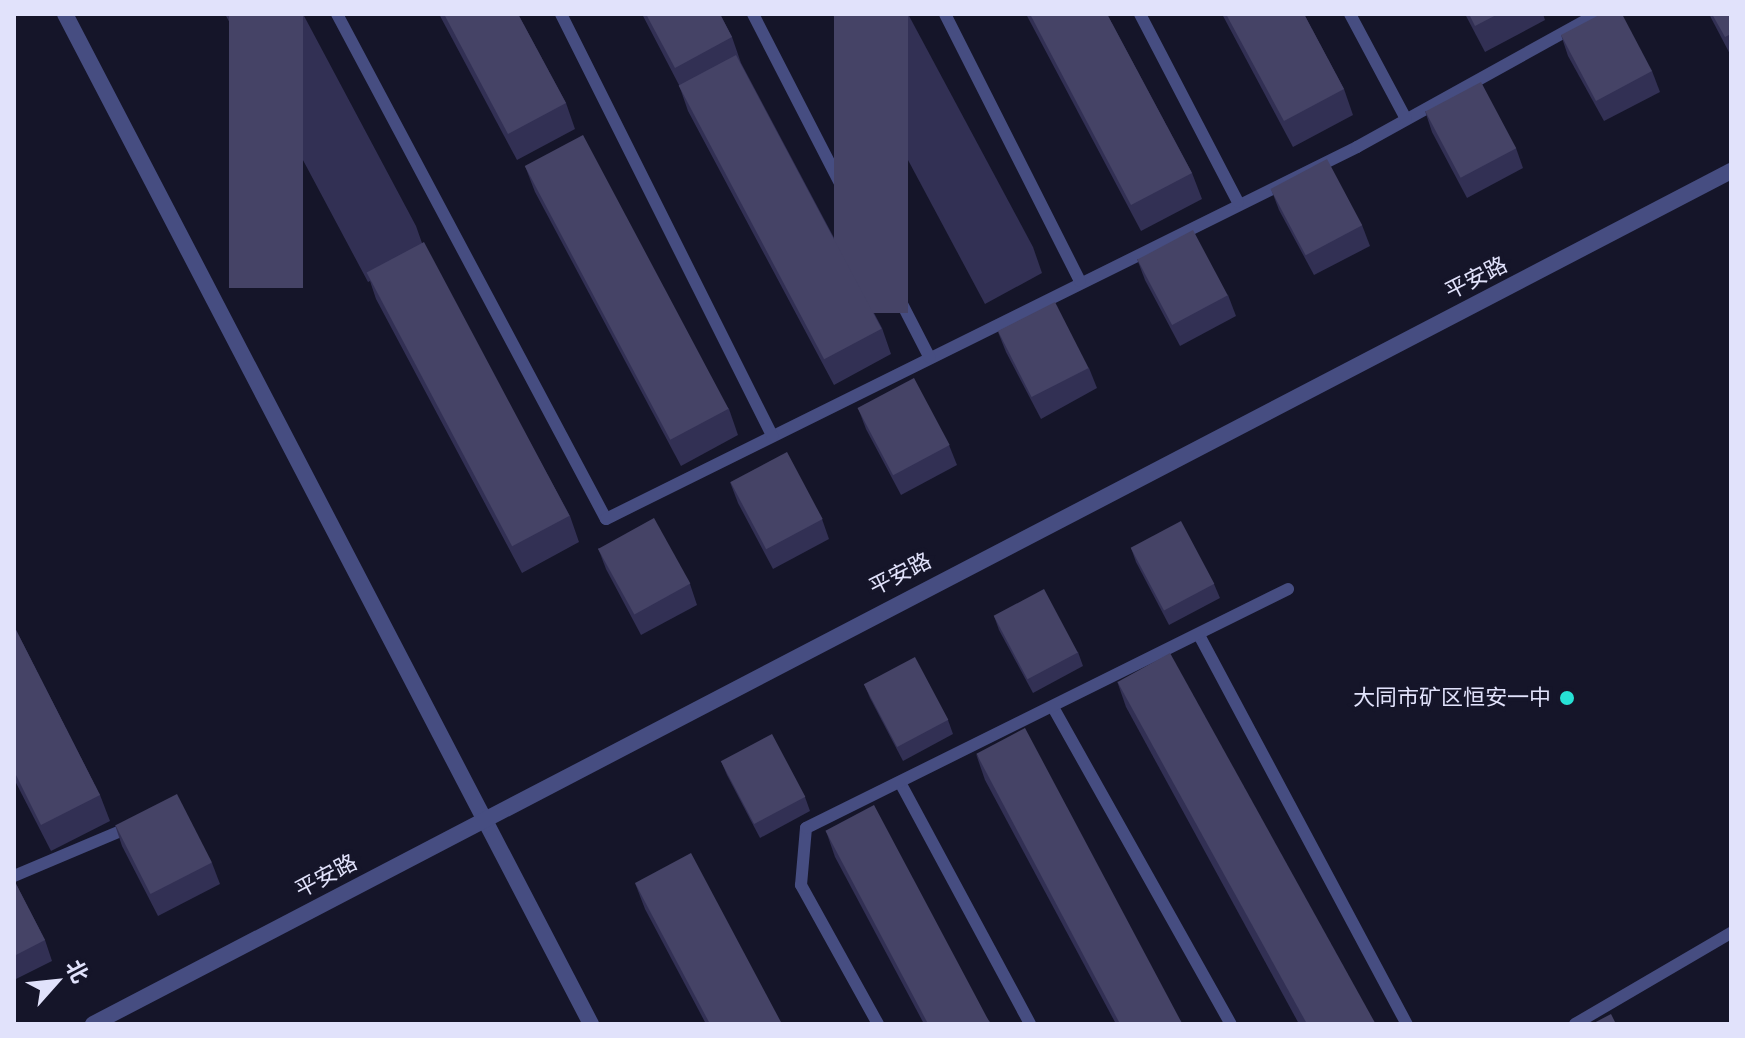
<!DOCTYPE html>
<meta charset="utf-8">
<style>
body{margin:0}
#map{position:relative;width:1745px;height:1038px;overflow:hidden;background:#151529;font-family:"Asap Condensed","Noto Sans SC",sans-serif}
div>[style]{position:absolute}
.service>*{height:12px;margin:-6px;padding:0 6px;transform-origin:6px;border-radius:6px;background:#464d81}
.tertiary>*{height:16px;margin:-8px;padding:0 8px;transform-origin:8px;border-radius:8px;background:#464d81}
.wall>*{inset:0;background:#323054}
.building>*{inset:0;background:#454366;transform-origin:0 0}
.dots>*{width:22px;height:22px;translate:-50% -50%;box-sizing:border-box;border:4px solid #151529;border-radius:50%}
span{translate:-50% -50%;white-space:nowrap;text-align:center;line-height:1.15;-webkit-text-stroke:8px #151529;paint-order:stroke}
.street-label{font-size:22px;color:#e1e2fb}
.poi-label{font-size:22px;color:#e1e2fb}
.right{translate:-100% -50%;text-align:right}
.frame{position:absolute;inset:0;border:16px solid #e1e2fb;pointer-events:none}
.north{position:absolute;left:16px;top:942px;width:80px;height:80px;-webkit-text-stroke:6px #151529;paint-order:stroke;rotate:63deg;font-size:22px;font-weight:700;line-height:32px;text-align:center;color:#e1e2fb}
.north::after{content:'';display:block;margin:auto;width:28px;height:36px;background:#e1e2fb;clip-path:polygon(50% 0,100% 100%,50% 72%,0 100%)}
</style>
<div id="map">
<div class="service">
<i style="left:337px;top:14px;width:572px;rotate:61.96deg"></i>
<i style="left:606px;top:519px;width:838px;rotate:-26.35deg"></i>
<i style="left:1357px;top:147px;width:274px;rotate:-29deg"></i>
<i style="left:561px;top:14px;width:472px;rotate:63.4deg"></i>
<i style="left:753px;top:14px;width:386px;rotate:62.8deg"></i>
<i style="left:945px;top:14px;width:299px;rotate:63.2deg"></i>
<i style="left:1140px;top:14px;width:212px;rotate:62.5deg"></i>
<i style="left:1350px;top:14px;width:119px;rotate:61.9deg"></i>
<i style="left:1199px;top:635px;width:441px;rotate:61.9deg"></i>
<i style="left:1054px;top:709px;width:361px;rotate:60.7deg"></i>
<i style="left:902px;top:786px;width:270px;rotate:61.7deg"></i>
<i style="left:14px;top:876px;width:126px;rotate:-22.9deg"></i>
<i style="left:878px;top:1024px;width:159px;rotate:-119deg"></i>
<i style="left:801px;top:885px;width:57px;rotate:-85deg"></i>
<i style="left:806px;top:828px;width:538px;rotate:-26.37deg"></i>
<i style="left:1575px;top:1024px;width:181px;rotate:-30.3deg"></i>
</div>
<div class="tertiary">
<i style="left:65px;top:14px;width:1139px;rotate:62.49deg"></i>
<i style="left:93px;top:1024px;width:1847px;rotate:-27.51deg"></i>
</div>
<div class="wall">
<i style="clip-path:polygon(225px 14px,303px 14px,416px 226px,422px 243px,570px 516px,579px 542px,522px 573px,376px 299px,370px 281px,368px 282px)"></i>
<i style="clip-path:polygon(439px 14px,518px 14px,566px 103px,575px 129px,517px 160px)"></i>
<i style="clip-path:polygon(642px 14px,720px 14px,732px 37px,741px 63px,882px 328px,891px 354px,834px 385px,688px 111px,679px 85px)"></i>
<i style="clip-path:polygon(833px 14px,908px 14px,1033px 247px,1042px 273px,985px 304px,839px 31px)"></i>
<i style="clip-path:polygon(1026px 14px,1107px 14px,1192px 173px,1202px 199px,1141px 231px)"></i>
<i style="clip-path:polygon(1222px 14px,1304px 14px,1344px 89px,1353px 115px,1293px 147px)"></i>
<i style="clip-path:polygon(1465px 14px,1543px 14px,1545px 20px,1485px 52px)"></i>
<i style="clip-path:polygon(1709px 14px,1731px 14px,1731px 56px)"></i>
<i style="clip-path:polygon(1561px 35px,1652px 71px,1660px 92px,1604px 121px,1568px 56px)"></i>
<i style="clip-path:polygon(1425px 111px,1516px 148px,1523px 168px,1467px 198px,1432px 132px)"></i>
<i style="clip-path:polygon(525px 166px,729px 409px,738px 435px,681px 466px,535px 192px)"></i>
<i style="clip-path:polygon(1271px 189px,1362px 225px,1370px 246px,1314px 275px,1279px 210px)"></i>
<i style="clip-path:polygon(1137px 259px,1228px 295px,1236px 316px,1180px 346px,1145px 280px)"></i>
<i style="clip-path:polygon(998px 332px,1089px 368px,1097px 388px,1041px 419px,1006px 352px)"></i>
<i style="clip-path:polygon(858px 408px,949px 445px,957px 465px,901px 495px,866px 429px)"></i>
<i style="clip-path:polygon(730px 482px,822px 519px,829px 539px,773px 569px,738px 503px)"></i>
<i style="clip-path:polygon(598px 548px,690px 584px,697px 605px,641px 635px,606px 569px)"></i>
<i style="clip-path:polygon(1131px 548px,1214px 584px,1220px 598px,1169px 625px,1136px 562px)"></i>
<i style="clip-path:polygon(994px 616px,1078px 652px,1083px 666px,1033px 693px,999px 630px)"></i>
<i style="clip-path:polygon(14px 626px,100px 795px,110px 821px,51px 851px,14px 779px)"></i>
<i style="clip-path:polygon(1117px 681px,1372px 1024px,1299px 1024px,1126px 707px)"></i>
<i style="clip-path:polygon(864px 684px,948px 720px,953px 734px,903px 761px,870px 698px)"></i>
<i style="clip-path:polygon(976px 754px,1183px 1024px,1116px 1024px,985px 780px)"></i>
<i style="clip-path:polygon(721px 761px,805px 797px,810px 811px,760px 838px,727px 775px)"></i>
<i style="clip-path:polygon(115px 825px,212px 863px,220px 884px,158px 916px,122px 846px)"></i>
<i style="clip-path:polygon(826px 831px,992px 1024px,924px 1024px,835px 857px)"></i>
<i style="clip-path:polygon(14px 880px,45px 940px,52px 961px,14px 980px)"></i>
<i style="clip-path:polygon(635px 883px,782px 1024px,706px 1024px,645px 909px)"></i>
</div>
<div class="building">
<i style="left:229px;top:14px;width:74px;height:274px"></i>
<i style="clip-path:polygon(444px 14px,518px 14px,566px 103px,508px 134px)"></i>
<i style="clip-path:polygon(646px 14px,720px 14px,732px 37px,675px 68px)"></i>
<i style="left:834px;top:14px;width:74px;height:299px"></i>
<i style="clip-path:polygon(1030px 14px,1107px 14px,1192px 173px,1131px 205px)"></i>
<i style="clip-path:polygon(1226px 14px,1304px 14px,1344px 89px,1284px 121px)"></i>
<i style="clip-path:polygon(1469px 14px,1498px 14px,1475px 26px)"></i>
<i style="clip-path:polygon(1601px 14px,1622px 14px,1652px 71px,1596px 101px,1561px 35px)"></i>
<i style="clip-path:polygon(1712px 14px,1731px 14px,1731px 34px,1725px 37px)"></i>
<i style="left:736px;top:55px;width:310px;height:65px;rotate:62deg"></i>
<i style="left:1481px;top:82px;width:75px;height:63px;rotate:62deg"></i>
<i style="left:583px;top:135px;width:310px;height:66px;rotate:62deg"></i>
<i style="left:1327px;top:159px;width:75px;height:64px;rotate:62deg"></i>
<i style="left:1193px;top:230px;width:74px;height:63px;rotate:62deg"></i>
<i style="left:424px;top:242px;width:310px;height:65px;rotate:62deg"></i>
<i style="left:1055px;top:302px;width:74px;height:64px;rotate:63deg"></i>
<i style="left:914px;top:378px;width:76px;height:64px;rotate:62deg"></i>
<i style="left:787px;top:452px;width:76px;height:64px;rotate:62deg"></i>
<i style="left:654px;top:518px;width:75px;height:64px;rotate:61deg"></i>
<i style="left:1181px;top:521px;width:71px;height:57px;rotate:62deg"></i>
<i style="left:1044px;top:589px;width:72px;height:57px;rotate:62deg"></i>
<i style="clip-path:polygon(14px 626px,100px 795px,41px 825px,14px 771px)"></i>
<i style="left:1170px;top:653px;width:422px;height:60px;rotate:61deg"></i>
<i style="left:915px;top:657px;width:71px;height:58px;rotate:62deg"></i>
<i style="left:1025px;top:728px;width:336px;height:55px;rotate:62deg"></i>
<i style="left:772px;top:734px;width:71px;height:58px;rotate:62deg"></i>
<i style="left:177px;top:794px;width:77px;height:69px;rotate:63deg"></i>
<i style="left:874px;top:805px;width:249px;height:55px;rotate:62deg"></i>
<i style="clip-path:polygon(691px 853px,782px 1024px,710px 1024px,635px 883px)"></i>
<i style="clip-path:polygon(14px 880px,45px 940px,14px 956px)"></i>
<i style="clip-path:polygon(1611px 1014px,1616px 1024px,1592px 1024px)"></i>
</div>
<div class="dots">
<i style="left:1567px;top:698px;background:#27e1d5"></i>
</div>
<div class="street-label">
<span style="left:1476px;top:278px;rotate:-27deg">平安路</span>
<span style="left:900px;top:574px;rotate:-27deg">平安路</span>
<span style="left:326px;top:876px;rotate:-28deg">平安路</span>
</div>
<div class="poi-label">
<span class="right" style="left:1551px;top:698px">大同市矿区恒安一中</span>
</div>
<div class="frame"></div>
<div class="north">北</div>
</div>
